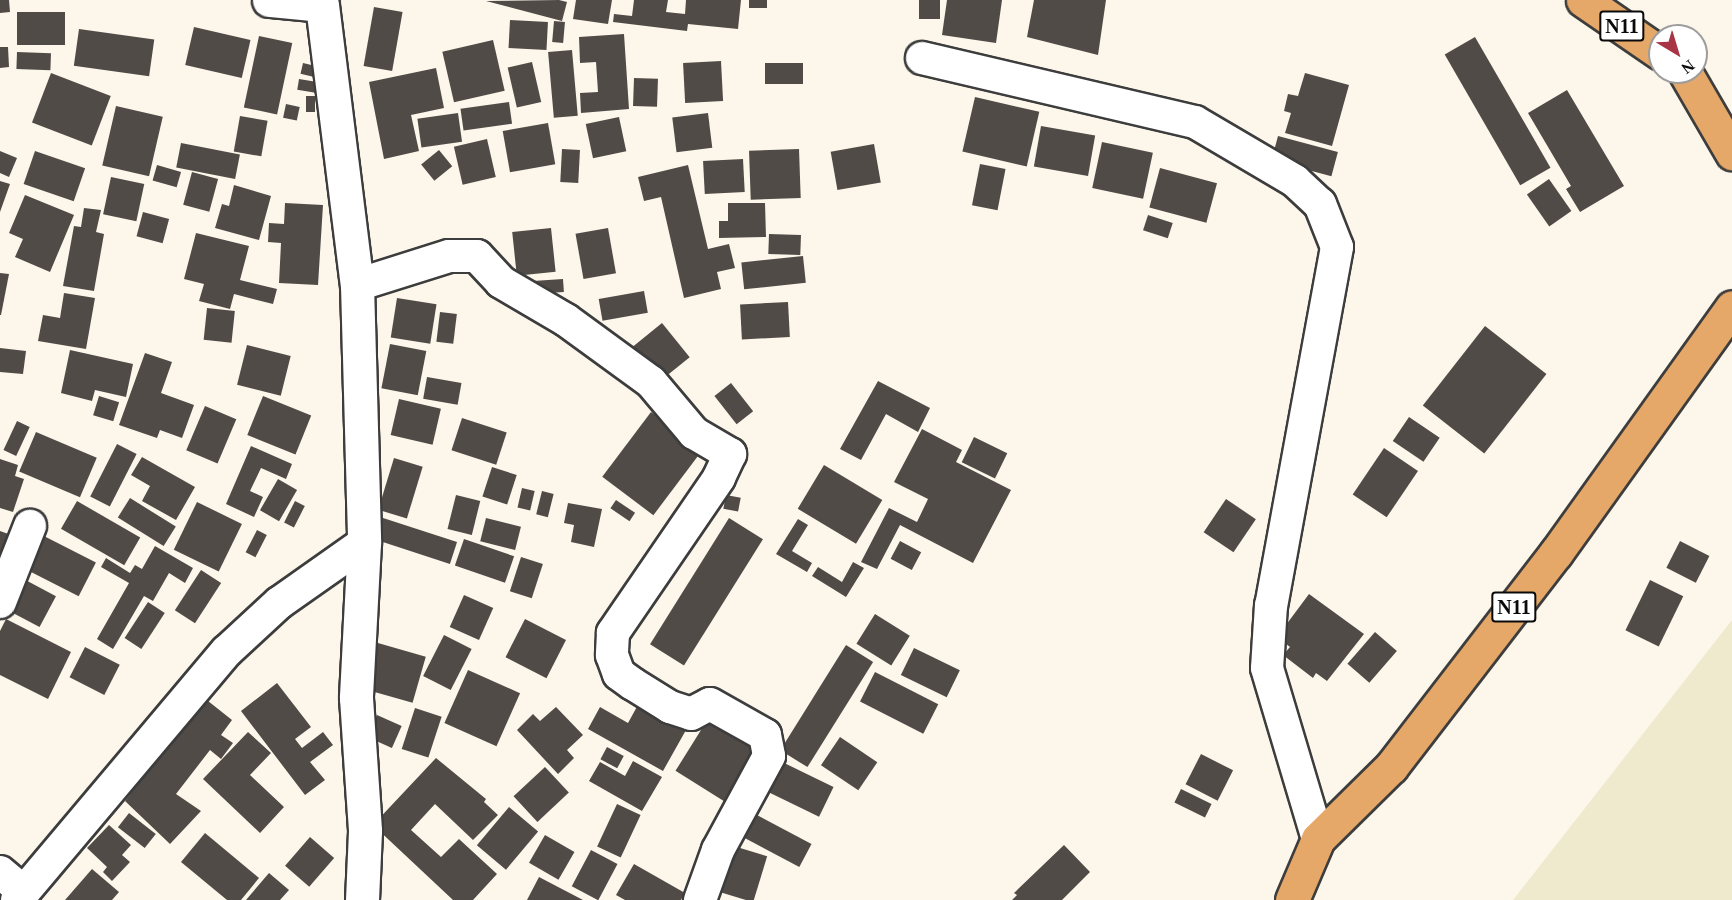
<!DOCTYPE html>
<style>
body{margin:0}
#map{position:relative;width:1732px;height:900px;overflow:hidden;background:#fcf7ea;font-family:"Times New Roman",serif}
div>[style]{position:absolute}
.farmland>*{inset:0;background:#efe9ce}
.building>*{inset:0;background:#514b48;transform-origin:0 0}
.roads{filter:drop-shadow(2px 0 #3d3d3d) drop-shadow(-2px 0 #3d3d3d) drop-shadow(0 2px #3d3d3d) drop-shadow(0 -2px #3d3d3d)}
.minor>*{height:32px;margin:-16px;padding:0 16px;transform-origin:16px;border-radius:16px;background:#fff}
.tertiary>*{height:33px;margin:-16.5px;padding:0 16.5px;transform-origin:16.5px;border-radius:16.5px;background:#fff}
.trunk>*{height:33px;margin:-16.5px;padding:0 16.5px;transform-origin:16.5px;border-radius:16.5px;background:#e6a868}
span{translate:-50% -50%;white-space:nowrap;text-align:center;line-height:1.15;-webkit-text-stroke:6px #fff;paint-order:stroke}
.shield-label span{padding:2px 4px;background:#fff;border:2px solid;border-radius:4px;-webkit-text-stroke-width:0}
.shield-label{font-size:20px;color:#0a0a0a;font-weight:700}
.north{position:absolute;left:1648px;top:24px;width:60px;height:60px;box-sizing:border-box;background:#fff;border:2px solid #9d9d9d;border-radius:50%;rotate:142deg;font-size:16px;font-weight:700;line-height:24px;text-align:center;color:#0a0a0a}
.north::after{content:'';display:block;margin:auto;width:21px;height:27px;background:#a93444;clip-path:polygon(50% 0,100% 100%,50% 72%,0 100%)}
</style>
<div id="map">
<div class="farmland">
<i style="clip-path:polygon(1732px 620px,1732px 900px,1513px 900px)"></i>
</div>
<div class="building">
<i style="clip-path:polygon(0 0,9px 0,10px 12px,0 13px)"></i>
<i style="clip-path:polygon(559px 0,567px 2px,562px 21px,486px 1px)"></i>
<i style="clip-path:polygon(576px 0,612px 0,608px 24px,573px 19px)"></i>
<i style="clip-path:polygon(634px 0,668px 0,666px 12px,685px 14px,686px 0,741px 0,738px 29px,688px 24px,687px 31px,613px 22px,614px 14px,632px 16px)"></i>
<i style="left:749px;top:0;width:18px;height:8px"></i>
<i style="left:919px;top:0;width:21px;height:19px"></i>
<i style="clip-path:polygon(947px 0,1002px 0,996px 43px,942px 35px)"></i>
<i style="clip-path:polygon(1034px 0,1106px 0,1098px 55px,1027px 37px)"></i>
<i style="left:374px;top:7px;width:29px;height:60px;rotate:10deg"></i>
<i style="left:17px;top:12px;width:48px;height:33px"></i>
<i style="left:510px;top:20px;width:38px;height:28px;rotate:3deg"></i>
<i style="left:554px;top:21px;width:11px;height:21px;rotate:5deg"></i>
<i style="left:194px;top:27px;width:58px;height:39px;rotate:13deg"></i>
<i style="left:79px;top:29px;width:76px;height:37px;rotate:8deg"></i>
<i style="clip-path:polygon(624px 34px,629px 109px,581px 113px,580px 93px,598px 92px,596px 62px,580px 63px,579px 37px)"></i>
<i style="left:259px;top:36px;width:34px;height:73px;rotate:12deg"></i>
<i style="left:1475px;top:37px;width:151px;height:35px;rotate:60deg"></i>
<i style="left:493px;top:40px;width:52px;height:52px;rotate:77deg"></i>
<i style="clip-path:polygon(0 47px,8px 47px,9px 67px,0 68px)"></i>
<i style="left:572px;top:50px;width:66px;height:24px;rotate:85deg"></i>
<i style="left:17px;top:52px;width:34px;height:17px;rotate:2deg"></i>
<i style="left:721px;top:61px;width:40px;height:38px;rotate:87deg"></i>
<i style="left:532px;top:62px;width:41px;height:25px;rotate:77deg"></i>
<i style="left:303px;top:63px;width:13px;height:11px;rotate:13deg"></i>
<i style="left:803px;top:63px;width:21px;height:38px;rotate:90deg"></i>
<i style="clip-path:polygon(436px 68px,444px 108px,411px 115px,419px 151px,384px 159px,369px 82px)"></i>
<i style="left:51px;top:73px;width:64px;height:53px;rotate:21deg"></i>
<i style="clip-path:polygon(1305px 73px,1349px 85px,1332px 146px,1285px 133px,1291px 113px,1284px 111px,1288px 94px,1298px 96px)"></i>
<i style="left:634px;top:78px;width:24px;height:28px;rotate:2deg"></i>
<i style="left:299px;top:79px;width:20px;height:11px;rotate:9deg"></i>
<i style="clip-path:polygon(1567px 90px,1624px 186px,1580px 212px,1566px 189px,1571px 186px,1528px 113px)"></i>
<i style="left:306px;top:96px;width:9px;height:16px"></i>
<i style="left:975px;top:97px;width:66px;height:56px;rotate:13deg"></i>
<i style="left:509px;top:102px;width:22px;height:49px;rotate:82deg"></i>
<i style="left:286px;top:104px;width:14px;height:14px;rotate:12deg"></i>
<i style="left:116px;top:106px;width:48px;height:61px;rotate:13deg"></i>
<i style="left:458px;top:113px;width:29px;height:41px;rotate:82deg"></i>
<i style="left:708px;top:113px;width:35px;height:36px;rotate:83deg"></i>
<i style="left:240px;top:116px;width:28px;height:36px;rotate:10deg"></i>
<i style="left:619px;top:117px;width:35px;height:34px;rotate:78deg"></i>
<i style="left:548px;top:123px;width:42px;height:46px;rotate:80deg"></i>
<i style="left:1041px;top:126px;width:55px;height:41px;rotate:10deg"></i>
<i style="left:1278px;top:136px;width:62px;height:25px;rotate:15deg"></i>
<i style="left:487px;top:139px;width:39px;height:34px;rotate:77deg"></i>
<i style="left:1102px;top:142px;width:52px;height:47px;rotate:12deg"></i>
<i style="left:181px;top:143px;width:60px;height:25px;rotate:11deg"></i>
<i style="left:874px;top:144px;width:39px;height:44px;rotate:80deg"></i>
<i style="left:562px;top:149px;width:18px;height:33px;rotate:3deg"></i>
<i style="left:799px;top:149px;width:49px;height:50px;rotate:88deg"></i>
<i style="left:439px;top:150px;width:21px;height:23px;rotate:51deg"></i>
<i style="clip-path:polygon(0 151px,17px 158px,9px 177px,0 173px)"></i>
<i style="left:35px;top:151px;width:53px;height:35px;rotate:19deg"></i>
<i style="left:743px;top:159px;width:33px;height:40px;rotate:87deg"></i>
<i style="left:980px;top:164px;width:26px;height:42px;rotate:11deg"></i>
<i style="left:157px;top:165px;width:25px;height:16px;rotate:16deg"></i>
<i style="clip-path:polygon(688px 165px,708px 249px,729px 244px,735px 268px,717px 272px,721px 289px,684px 298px,661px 197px,644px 201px,638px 177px)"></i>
<i style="left:1160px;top:168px;width:59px;height:41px;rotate:15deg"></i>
<i style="left:192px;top:172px;width:27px;height:34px;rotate:15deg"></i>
<i style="left:111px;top:177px;width:34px;height:38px;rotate:12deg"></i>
<i style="left:1549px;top:179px;width:39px;height:27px;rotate:55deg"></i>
<i style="clip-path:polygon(0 181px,10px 184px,0 212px)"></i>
<i style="clip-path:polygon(234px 185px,271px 196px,259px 240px,215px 228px,222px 204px,229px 206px)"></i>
<i style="clip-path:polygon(25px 195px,74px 215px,50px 272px,15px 257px,23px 239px,9px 233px)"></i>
<i style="clip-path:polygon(285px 203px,323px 205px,318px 285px,279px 283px,281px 243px,268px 242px,269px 223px,284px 224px)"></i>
<i style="clip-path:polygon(728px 203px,765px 203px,766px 237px,719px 238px,719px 221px,728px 221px)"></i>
<i style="clip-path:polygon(84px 208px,101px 210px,96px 232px,104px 234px,94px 291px,63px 286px,74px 226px,81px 227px)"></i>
<i style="left:143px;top:212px;width:27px;height:25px;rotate:15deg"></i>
<i style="left:1148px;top:215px;width:26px;height:16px;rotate:18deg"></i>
<i style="left:551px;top:228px;width:44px;height:39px;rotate:84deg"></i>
<i style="left:608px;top:228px;width:46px;height:33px;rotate:80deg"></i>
<i style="clip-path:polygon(196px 233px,249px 246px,240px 280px,277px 289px,273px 304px,234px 294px,230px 309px,199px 301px,204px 284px,184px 279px)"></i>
<i style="left:769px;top:234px;width:32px;height:20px;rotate:2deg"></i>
<i style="left:803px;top:256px;width:27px;height:62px;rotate:84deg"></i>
<i style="clip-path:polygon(0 273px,9px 274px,1px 315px,0 315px)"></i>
<i style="left:563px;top:279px;width:13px;height:34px;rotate:86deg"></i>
<i style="left:644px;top:291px;width:22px;height:46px;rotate:80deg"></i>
<i style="clip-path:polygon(64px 293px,95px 298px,86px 349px,38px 341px,43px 315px,60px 318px)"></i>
<i style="left:397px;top:298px;width:40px;height:40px;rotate:9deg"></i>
<i style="left:788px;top:302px;width:35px;height:48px;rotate:87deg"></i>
<i style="left:207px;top:308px;width:28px;height:32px;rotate:6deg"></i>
<i style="left:440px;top:312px;width:17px;height:30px;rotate:7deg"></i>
<i style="left:662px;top:323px;width:44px;height:40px;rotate:51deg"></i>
<i style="left:1485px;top:326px;width:78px;height:101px;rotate:38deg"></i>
<i style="left:390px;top:344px;width:37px;height:45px;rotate:11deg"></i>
<i style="left:247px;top:345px;width:45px;height:41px;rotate:14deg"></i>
<i style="clip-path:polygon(0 348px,26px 351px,23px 374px,0 372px)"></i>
<i style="clip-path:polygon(70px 350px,133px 364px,126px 397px,95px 390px,92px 401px,61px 393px)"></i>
<i style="clip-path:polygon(145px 353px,172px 362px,161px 393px,194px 405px,182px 438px,160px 430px,157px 438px,119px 425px)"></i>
<i style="left:427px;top:377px;width:35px;height:22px;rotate:10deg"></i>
<i style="clip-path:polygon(878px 381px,930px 408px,918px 432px,886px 414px,861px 460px,840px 449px)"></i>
<i style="left:731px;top:383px;width:36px;height:21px;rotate:52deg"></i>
<i style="left:99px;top:396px;width:21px;height:20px;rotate:17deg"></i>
<i style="left:263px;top:396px;width:52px;height:42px;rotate:22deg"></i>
<i style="left:399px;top:399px;width:43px;height:37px;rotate:13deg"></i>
<i style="left:205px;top:406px;width:34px;height:48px;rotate:23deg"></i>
<i style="left:651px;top:412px;width:64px;height:81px;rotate:37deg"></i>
<i style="left:1409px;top:417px;width:37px;height:29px;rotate:34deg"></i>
<i style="left:462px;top:418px;width:47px;height:34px;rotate:18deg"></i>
<i style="left:17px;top:421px;width:14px;height:32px;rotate:25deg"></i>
<i style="clip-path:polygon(922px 429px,962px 450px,956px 462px,1011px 490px,973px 563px,900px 525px,877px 569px,861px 562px,889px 508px,917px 522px,928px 499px,894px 482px)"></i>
<i style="left:36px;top:432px;width:66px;height:43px;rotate:23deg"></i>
<i style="left:974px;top:437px;width:37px;height:28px;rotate:26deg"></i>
<i style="left:117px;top:444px;width:22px;height:59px;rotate:27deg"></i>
<i style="clip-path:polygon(251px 446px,292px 464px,286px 479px,261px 468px,250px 491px,263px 497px,254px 517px,226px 504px)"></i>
<i style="left:1384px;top:448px;width:41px;height:56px;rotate:34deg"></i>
<i style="clip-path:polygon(142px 457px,195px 487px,176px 520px,142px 501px,150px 486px,131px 475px)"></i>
<i style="left:394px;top:458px;width:30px;height:54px;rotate:17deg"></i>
<i style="clip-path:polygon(0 459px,18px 465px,15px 476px,24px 479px,13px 512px,0 508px)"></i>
<i style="left:824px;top:465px;width:68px;height:51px;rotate:31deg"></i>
<i style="left:492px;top:467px;width:26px;height:31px;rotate:18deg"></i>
<i style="left:278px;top:479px;width:22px;height:36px;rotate:30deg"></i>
<i style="left:522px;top:488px;width:13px;height:20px;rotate:13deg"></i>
<i style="left:542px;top:491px;width:12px;height:24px;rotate:14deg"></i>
<i style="left:456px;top:495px;width:25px;height:35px;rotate:14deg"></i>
<i style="left:726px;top:495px;width:15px;height:14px;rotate:11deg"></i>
<i style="left:130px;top:498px;width:54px;height:23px;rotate:32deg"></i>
<i style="left:1226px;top:499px;width:36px;height:40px;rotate:34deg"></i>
<i style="left:616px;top:500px;width:23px;height:10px;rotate:34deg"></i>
<i style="left:77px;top:501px;width:73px;height:32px;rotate:30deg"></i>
<i style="left:295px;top:501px;width:11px;height:24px;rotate:27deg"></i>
<i style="left:197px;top:502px;width:50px;height:53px;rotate:26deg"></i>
<i style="clip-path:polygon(568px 503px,602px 509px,594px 547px,571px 542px,574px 525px,564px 523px)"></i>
<i style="left:380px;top:517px;width:81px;height:23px;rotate:18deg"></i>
<i style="left:486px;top:518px;width:36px;height:24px;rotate:14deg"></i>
<i style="left:729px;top:518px;width:40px;height:149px;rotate:32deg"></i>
<i style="clip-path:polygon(798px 519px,808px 525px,792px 551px,812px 563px,807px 572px,776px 554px)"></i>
<i style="left:257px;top:530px;width:11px;height:25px;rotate:27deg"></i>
<i style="clip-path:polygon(0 531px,14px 536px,0 572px)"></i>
<i style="left:38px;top:533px;width:65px;height:38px;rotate:27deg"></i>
<i style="left:464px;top:539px;width:53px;height:28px;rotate:19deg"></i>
<i style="left:900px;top:541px;width:24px;height:20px;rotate:28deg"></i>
<i style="left:1680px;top:541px;width:33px;height:30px;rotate:27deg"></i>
<i style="clip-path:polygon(155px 546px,193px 568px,185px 583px,169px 573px,153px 601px,144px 596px,113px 649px,97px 639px,129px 583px,101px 567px,106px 558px,130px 573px,135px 565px,142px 569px)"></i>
<i style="left:521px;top:557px;width:23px;height:36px;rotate:18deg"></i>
<i style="clip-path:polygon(853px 562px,864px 568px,846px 597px,812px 576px,818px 567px,842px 582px)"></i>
<i style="left:201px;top:570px;width:24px;height:48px;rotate:33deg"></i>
<i style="left:18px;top:576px;width:43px;height:35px;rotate:28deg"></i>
<i style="left:1650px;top:580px;width:37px;height:56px;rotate:26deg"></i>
<i style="clip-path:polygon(1309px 594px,1364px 634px,1327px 681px,1316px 673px,1313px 678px,1283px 655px,1290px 647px,1277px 637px)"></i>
<i style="left:464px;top:595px;width:32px;height:35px;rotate:24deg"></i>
<i style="left:148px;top:602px;width:20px;height:43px;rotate:33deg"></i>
<i style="left:875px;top:614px;width:41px;height:35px;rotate:32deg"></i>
<i style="clip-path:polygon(6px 619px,71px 652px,48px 699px,0 675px,0 631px)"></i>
<i style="left:525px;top:619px;width:46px;height:43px;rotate:27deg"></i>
<i style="left:1375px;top:632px;width:29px;height:42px;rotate:41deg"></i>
<i style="left:444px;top:635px;width:31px;height:46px;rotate:27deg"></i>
<i style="left:371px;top:641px;width:57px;height:48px;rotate:16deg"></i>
<i style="left:846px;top:645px;width:32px;height:124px;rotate:32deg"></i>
<i style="left:85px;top:647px;width:39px;height:34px;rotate:27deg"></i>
<i style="left:914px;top:648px;width:51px;height:30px;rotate:26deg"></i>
<i style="left:468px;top:670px;width:57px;height:58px;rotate:24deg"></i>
<i style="left:875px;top:672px;width:71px;height:33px;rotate:27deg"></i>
<i style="clip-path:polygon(277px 683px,311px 727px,295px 739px,302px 748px,323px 732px,333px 745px,310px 762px,325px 780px,305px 795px,241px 711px)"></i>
<i style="clip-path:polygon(203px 697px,232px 720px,221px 735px,233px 743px,221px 759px,210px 750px,176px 794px,201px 811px,170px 844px,125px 801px)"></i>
<i style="clip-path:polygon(639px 703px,686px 730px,663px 771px,588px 729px,600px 707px,628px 723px)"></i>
<i style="clip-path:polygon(556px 707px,583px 735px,567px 750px,574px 758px,558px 774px,517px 730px,533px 714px,540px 721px)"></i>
<i style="left:415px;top:708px;width:28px;height:43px;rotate:18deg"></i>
<i style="left:711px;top:714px;width:62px;height:67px;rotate:32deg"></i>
<i style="left:377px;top:715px;width:27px;height:24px;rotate:24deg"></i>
<i style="clip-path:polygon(248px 732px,271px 753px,250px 775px,284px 807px,260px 833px,203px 779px)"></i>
<i style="left:840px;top:737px;width:45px;height:34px;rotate:34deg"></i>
<i style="left:607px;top:747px;width:19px;height:14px;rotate:28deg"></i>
<i style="left:1201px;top:754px;width:36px;height:34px;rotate:27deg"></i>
<i style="clip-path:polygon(436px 758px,486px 799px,484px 802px,498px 815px,473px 840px,435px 804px,411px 830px,441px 857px,459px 839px,497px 874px,473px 900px,453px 900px,373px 825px)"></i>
<i style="left:776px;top:759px;width:64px;height:33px;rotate:26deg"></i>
<i style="clip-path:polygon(633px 761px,662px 777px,642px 811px,589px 781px,600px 762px,625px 776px)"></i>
<i style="left:545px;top:767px;width:35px;height:43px;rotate:47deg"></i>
<i style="left:1181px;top:789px;width:34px;height:15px;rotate:26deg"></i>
<i style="left:617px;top:804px;width:26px;height:47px;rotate:25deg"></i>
<i style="left:509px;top:807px;width:38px;height:50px;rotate:40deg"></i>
<i style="left:129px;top:813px;width:34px;height:18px;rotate:38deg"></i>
<i style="left:755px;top:814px;width:64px;height:26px;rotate:28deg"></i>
<i style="clip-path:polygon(109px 825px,131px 845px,122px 855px,130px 862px,112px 881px,103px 872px,107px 867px,87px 848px)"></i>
<i style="clip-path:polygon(205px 833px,259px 878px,241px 900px,227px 900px,181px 862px)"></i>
<i style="left:545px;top:835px;width:34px;height:32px;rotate:30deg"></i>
<i style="left:310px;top:837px;width:32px;height:38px;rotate:41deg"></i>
<i style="left:727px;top:844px;width:42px;height:48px;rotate:17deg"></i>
<i style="clip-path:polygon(1064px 845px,1090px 872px,1062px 900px,1012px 900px,1017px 895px,1014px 893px)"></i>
<i style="left:591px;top:850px;width:30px;height:41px;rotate:28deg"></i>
<i style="clip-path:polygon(634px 864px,685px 893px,681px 900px,625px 900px,616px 895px)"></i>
<i style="clip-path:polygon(92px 869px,119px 892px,112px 900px,65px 900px)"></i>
<i style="clip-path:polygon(269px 873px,289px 890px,280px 900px,246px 900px)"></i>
<i style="clip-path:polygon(539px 877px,583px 900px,527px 900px)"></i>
</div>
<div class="roads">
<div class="minor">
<i style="left:922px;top:58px;width:280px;rotate:13.2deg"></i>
<i style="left:1195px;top:122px;width:116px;rotate:30.5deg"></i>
<i style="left:1295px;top:181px;width:34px;rotate:43deg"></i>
<i style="left:1320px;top:204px;width:46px;rotate:68.4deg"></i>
<i style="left:1337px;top:247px;width:364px;rotate:100.4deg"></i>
<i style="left:1271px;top:605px;width:63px;rotate:93.6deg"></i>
<i style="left:1267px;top:668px;width:178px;rotate:73.4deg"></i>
<i style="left:357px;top:285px;width:96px;rotate:-17.5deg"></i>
<i style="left:449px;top:256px;width:28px"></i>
<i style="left:477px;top:256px;width:35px;rotate:47deg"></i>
<i style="left:501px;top:282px;width:75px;rotate:30.3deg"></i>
<i style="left:566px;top:320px;width:105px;rotate:36.1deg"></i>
<i style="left:651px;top:382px;width:67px;rotate:49.9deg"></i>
<i style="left:694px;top:433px;width:42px;rotate:30.3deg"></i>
<i style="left:730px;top:454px;width:26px;rotate:115deg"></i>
<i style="left:719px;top:478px;width:188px;rotate:124.4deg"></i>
<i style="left:613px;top:633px;width:22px;rotate:93deg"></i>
<i style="left:612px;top:655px;width:20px;rotate:70deg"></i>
<i style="left:619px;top:674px;width:17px;rotate:36deg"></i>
<i style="left:633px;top:684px;width:44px;rotate:31.9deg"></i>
<i style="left:670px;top:707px;width:22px;rotate:18deg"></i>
<i style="left:691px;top:714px;width:21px;rotate:-28deg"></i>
<i style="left:710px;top:704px;width:63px;rotate:29.4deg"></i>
<i style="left:765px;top:735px;width:21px;rotate:79deg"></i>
<i style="left:769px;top:756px;width:107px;rotate:118.5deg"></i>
<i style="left:718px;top:850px;width:53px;rotate:109.8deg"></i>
<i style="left:0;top:602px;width:82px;rotate:-68.5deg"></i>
<i style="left:0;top:872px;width:31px;rotate:40deg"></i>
<i style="left:17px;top:900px;width:326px;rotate:-49.9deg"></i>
<i style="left:227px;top:651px;width:71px;rotate:-42.7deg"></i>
<i style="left:279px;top:603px;width:104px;rotate:-35.2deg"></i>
</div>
<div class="tertiary">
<i style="left:269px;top:0;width:53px;rotate:5.4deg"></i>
<i style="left:322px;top:5px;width:282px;rotate:82.9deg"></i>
<i style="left:357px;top:285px;width:258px;rotate:88.4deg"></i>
<i style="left:364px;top:543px;width:155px;rotate:93deg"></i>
<i style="left:356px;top:698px;width:133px;rotate:86.1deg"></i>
<i style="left:365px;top:831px;width:69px;rotate:92.5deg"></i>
</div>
<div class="trunk">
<i style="left:1583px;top:0;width:93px;rotate:34.5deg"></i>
<i style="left:1685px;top:72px;width:94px;rotate:59.9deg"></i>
<i style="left:1292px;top:900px;width:66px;rotate:-66.9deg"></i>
<i style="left:1318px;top:839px;width:103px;rotate:-44.6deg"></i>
<i style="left:1391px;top:767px;width:270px;rotate:-52.4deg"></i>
<i style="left:1556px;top:553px;width:302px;rotate:-54.4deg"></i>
</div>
</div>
<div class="shield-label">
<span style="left:1622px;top:26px">N11</span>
<span style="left:1514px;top:607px">N11</span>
</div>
<div class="north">N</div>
</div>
